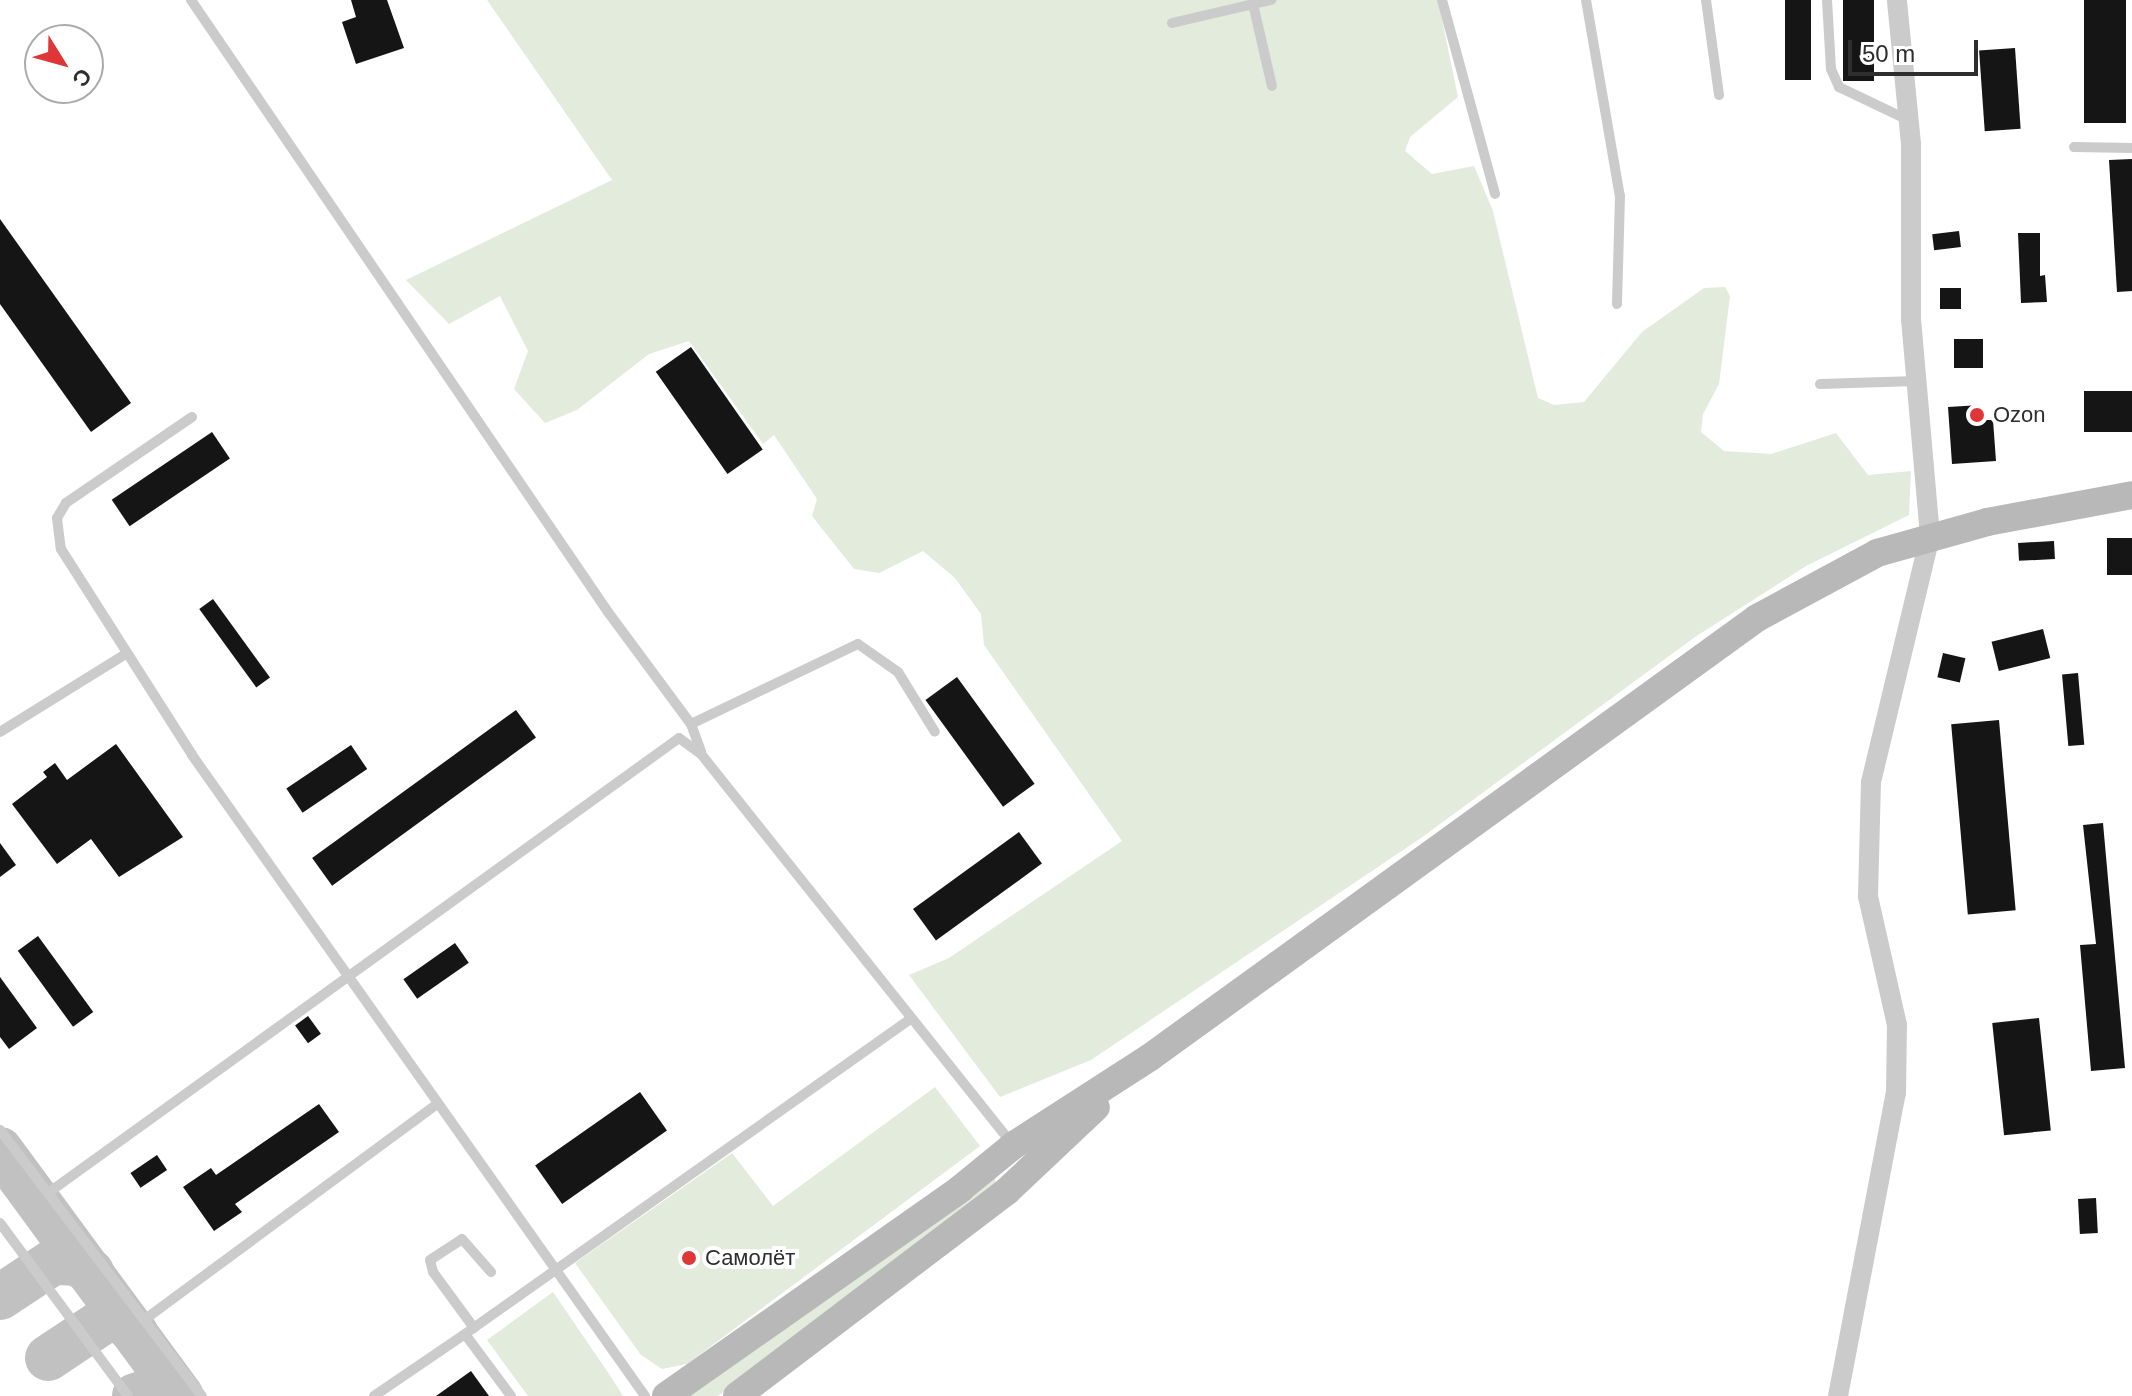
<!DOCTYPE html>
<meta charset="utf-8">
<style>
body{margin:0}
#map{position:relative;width:2132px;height:1396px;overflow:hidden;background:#fff;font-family:Arial,sans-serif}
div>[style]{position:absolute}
.green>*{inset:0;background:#e3ebdc}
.taxiway>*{height:46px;margin:-23px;padding:0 23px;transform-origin:23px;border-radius:23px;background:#c1c1c1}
.building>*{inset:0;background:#151515;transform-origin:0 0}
.lane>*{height:10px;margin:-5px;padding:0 5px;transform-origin:5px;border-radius:5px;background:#cbcbcb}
.street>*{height:20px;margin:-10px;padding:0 10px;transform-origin:10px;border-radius:10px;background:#cbcbcb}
.secondary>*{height:28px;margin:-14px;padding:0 14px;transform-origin:14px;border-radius:14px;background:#b8b8b8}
.dots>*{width:22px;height:22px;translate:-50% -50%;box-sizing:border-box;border:4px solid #fff;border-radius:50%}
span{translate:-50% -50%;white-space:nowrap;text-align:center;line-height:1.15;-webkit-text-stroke:8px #fff;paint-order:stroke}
.poi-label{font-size:22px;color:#2e2e2e}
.left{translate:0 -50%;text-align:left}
.north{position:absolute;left:24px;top:24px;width:80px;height:80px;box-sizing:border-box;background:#fff;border:2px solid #ababab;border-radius:50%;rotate:127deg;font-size:22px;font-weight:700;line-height:32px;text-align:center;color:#2e2e2e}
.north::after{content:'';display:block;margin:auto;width:28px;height:36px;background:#df3738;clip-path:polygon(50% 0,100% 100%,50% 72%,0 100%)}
.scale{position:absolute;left:1848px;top:40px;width:130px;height:36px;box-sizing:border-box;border:4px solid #2e2e2e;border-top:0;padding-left:10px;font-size:24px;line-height:28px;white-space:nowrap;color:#2e2e2e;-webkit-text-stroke:6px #fff;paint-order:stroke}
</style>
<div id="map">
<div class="green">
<i style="clip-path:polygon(487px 0,1438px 0,1458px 97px,1410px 137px,1405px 151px,1432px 174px,1474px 166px,1493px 211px,1538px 398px,1554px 405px,1584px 402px,1642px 332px,1704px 288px,1725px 287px,1730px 296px,1719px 384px,1703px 414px,1701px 432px,1724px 451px,1771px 454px,1836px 433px,1868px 475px,1911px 471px,1909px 515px,1806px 566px,1695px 637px,1421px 838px,1091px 1060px,1000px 1097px,909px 975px,949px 958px,1122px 841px,984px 645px,981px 614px,955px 578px,923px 551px,879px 573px,854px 569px,812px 516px,817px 499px,774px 435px,763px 444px,689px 341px,649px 354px,577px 410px,545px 423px,514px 389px,528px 351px,500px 296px,449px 324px,406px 280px,612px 180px)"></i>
<i style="clip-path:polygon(935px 1087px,980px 1146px,687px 1364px,662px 1369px,641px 1355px,575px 1263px,732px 1153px,773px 1206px)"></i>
<i style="clip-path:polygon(995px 1177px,997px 1191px,718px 1396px,687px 1396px)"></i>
<i style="clip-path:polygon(553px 1292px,607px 1371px,623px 1396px,528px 1396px,487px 1340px)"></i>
</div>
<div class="taxiway">
<i style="left:0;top:1150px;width:305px;rotate:53.7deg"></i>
<i style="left:0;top:1297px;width:64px;rotate:-33.4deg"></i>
<i style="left:53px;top:1262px;width:24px;rotate:2deg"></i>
<i style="left:77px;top:1263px;width:17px;rotate:33deg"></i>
<i style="left:48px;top:1358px;width:72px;rotate:-33.7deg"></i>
<i style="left:108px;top:1318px;width:13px;rotate:9deg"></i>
<i style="left:121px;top:1320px;width:18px;rotate:41deg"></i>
<i style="left:135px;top:1396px;width:25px;rotate:-18deg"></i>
<i style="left:159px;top:1388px;width:22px;rotate:22deg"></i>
</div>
<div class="building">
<i style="clip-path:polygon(351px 0,387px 0,404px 48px,356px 64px,342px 22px,356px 17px)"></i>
<i style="left:1785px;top:0;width:26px;height:80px"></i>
<i style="left:1843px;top:0;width:31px;height:81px"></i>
<i style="left:2084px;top:0;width:42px;height:123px"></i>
<i style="left:2015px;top:48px;width:81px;height:36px;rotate:86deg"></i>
<i style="clip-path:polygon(2132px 159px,2132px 291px,2117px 292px,2109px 160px)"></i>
<i style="clip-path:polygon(0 219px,131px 403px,91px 432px,0 304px)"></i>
<i style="left:1959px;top:231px;width:16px;height:27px;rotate:83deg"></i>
<i style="clip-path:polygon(2018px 233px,2040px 233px,2040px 276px,2045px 275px,2047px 302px,2021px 303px)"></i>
<i style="left:1940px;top:288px;width:21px;height:21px"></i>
<i style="left:1954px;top:339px;width:29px;height:29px"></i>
<i style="left:691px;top:347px;width:125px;height:43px;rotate:55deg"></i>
<i style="left:2132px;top:391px;width:41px;height:48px;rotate:90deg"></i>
<i style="clip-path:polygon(1981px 405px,1982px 420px,1993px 420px,1996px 461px,1952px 464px,1948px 407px)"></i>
<i style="left:212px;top:432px;width:32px;height:121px;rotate:56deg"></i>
<i style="left:2132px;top:538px;width:37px;height:25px;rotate:90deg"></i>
<i style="left:2054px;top:541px;width:18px;height:36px;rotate:87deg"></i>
<i style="left:213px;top:599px;width:97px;height:17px;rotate:54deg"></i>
<i style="left:2043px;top:629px;width:30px;height:53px;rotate:76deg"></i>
<i style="left:1943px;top:653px;width:23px;height:25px;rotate:13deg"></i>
<i style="left:2078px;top:673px;width:72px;height:16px;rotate:85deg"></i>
<i style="left:957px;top:677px;width:132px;height:39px;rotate:54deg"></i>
<i style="left:516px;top:710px;width:34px;height:252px;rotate:54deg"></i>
<i style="left:1999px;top:720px;width:191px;height:48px;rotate:85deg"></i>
<i style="clip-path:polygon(116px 744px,183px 837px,119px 877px,91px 839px,57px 864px,12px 804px,47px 777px,43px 772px,55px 763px,67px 780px)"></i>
<i style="left:351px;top:745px;width:29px;height:78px;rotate:56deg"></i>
<i style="clip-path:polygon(2103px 823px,2125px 1068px,2091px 1071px,2080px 945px,2096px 944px,2083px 825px)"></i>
<i style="left:1019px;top:832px;width:39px;height:131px;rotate:54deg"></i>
<i style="clip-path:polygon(0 843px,16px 865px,0 877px)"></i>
<i style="left:38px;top:936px;width:94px;height:25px;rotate:54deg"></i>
<i style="left:455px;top:943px;width:24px;height:63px;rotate:55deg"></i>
<i style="clip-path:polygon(0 977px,37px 1028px,9px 1049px,0 1037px)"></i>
<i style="left:308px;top:1016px;width:22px;height:16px;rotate:54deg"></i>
<i style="left:2039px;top:1018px;width:113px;height:47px;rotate:84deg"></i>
<i style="left:640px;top:1092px;width:47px;height:128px;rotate:55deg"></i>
<i style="clip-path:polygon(319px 1104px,339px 1132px,235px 1204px,242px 1212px,214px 1231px,183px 1187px,211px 1168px,216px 1175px)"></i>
<i style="left:157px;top:1155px;width:18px;height:32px;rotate:56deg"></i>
<i style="left:2096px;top:1198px;width:35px;height:18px;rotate:87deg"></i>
<i style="clip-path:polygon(471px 1371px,489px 1396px,436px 1396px)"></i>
</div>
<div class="lane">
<i style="left:191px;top:0;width:741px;rotate:55.73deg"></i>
<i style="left:608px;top:612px;width:139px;rotate:53.5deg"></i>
<i style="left:691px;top:724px;width:30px;rotate:70deg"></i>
<i style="left:1442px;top:0;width:201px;rotate:74.7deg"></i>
<i style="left:1586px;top:0;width:199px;rotate:80.2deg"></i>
<i style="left:1620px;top:196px;width:108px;rotate:91.6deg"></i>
<i style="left:1706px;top:0;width:96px;rotate:82.2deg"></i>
<i style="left:1827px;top:0;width:69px;rotate:86.7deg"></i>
<i style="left:1831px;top:69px;width:20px;rotate:66deg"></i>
<i style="left:1839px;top:87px;width:76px;rotate:25.6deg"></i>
<i style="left:1253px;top:4px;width:84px;rotate:77deg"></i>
<i style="left:1172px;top:23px;width:102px;rotate:-13.1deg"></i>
<i style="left:2074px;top:147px;width:58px;rotate:1deg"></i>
<i style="left:1820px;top:384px;width:96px;rotate:-1.8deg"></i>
<i style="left:192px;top:417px;width:153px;rotate:145.7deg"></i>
<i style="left:66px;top:503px;width:17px;rotate:121deg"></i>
<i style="left:57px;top:518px;width:31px;rotate:83deg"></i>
<i style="left:61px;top:549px;width:244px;rotate:57.5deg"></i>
<i style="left:192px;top:755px;width:785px;rotate:54.75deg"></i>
<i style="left:691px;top:724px;width:185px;rotate:-25.6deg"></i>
<i style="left:858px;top:644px;width:49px;rotate:35deg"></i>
<i style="left:898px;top:672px;width:70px;rotate:58.3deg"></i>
<i style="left:0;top:732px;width:146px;rotate:-31.8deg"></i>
<i style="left:0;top:1130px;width:334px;rotate:52.8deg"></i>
<i style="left:48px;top:1193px;width:778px;rotate:-35.79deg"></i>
<i style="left:679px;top:738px;width:27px;rotate:36deg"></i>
<i style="left:701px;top:754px;width:500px;rotate:51.41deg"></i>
<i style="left:0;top:1223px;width:215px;rotate:53.5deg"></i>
<i style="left:144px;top:1320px;width:365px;rotate:-36.4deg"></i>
<i style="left:474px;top:1328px;width:69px;rotate:-126.2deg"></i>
<i style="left:433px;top:1272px;width:12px;rotate:-104deg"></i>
<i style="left:430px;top:1260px;width:38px;rotate:-33deg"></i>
<i style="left:462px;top:1239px;width:44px;rotate:48.7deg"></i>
<i style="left:374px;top:1396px;width:110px;rotate:-34.3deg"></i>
<i style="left:511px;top:1396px;width:77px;rotate:-126.6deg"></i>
<i style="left:465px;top:1334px;width:544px;rotate:-35.27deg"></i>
</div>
<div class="street">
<i style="left:1838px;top:1396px;width:309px;rotate:-79.2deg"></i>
<i style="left:1896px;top:1093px;width:68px;rotate:-89.2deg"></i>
<i style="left:1897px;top:1025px;width:132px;rotate:-102.7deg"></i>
<i style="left:1868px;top:896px;width:114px;rotate:-88.5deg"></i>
<i style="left:1871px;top:782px;width:253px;rotate:-76.5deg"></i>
<i style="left:1930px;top:536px;width:217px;rotate:-95deg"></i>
<i style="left:1911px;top:320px;width:176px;rotate:-90deg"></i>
<i style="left:1911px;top:144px;width:145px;rotate:-95.6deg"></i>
</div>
<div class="secondary">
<i style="left:666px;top:1396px;width:360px;rotate:-35.1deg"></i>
<i style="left:960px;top:1189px;width:70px;rotate:-39.2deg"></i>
<i style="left:1014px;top:1145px;width:161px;rotate:-32.8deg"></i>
<i style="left:1149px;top:1058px;width:751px;rotate:-35.89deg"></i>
<i style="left:1757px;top:618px;width:136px;rotate:-28.4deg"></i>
<i style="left:1877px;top:553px;width:114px;rotate:-15.7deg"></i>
<i style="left:1987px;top:522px;width:147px;rotate:-10.5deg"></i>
<i style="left:737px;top:1396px;width:339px;rotate:-37.2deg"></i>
<i style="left:1007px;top:1191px;width:122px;rotate:-43.3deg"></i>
</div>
<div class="dots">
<i style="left:1977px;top:415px;background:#df3738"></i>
<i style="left:689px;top:1258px;background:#df3738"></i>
</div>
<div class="poi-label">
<span class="left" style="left:1993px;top:415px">Ozon</span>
<span class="left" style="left:705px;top:1258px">Самолёт</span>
</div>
<div class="north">С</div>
<div class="scale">50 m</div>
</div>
